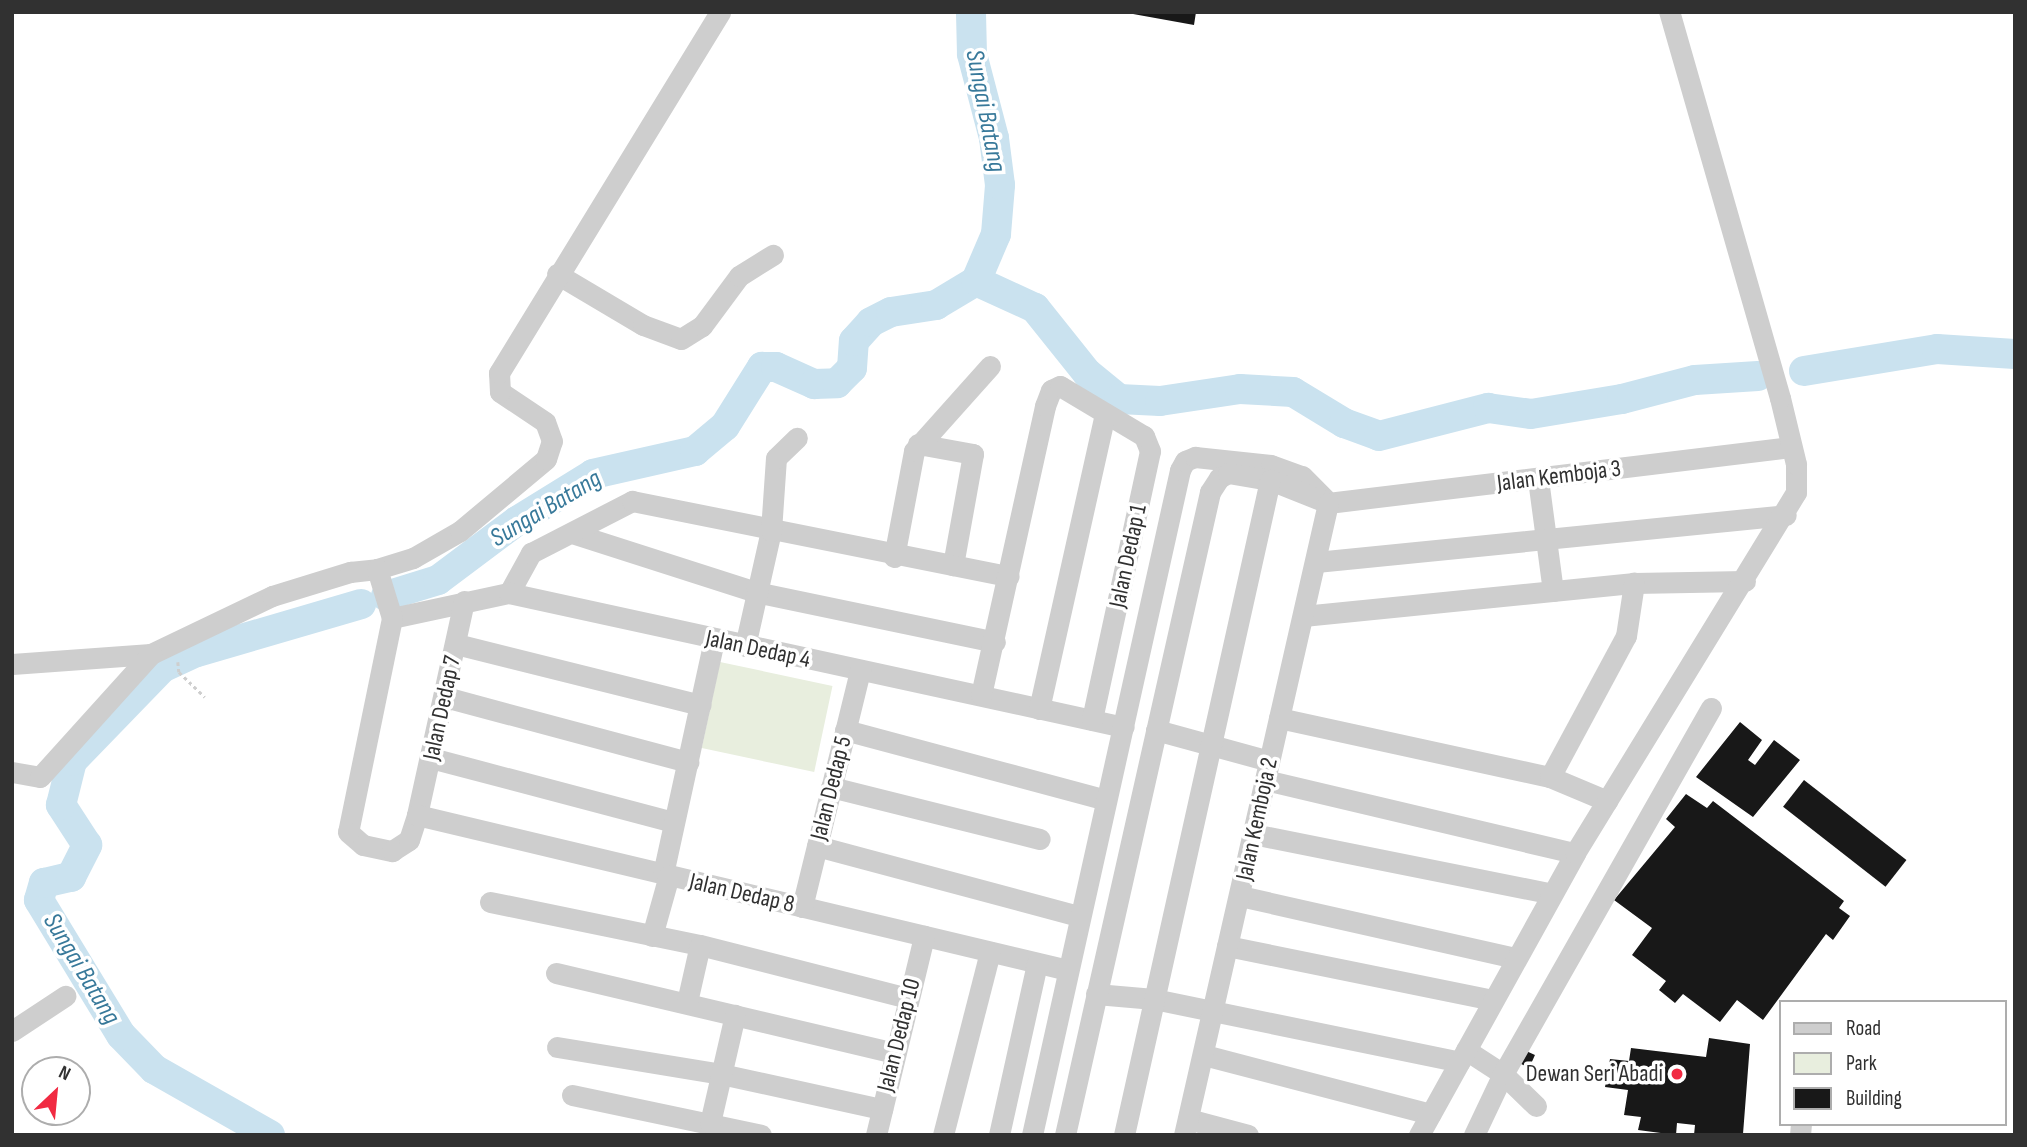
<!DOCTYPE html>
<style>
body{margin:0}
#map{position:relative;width:2027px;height:1147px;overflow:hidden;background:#fff;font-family:"Sofia Sans Condensed",sans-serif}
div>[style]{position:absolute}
.green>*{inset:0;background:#e8eede;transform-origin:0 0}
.river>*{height:30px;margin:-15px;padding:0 15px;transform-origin:15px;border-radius:15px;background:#cae2ef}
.building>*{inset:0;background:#181818;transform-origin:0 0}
.path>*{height:2.5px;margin-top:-1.25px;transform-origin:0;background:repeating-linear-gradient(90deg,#cecece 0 3.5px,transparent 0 7px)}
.minor>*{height:21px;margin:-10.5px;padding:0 10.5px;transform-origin:10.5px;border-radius:10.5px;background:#cecece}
.dots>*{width:19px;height:19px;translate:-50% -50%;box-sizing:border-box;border:4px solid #fff;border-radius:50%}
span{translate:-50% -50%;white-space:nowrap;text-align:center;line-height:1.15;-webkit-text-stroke:7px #fff;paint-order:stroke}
.street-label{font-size:24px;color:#313131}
.poi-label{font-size:24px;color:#313131}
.right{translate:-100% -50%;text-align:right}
.water-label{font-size:26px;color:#38799a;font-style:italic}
.frame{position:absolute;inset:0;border:14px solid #313131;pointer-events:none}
.legend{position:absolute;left:1779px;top:1000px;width:228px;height:126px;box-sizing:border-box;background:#fff;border:2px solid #adadad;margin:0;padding:9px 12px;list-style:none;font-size:21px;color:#313131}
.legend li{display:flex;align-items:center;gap:14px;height:35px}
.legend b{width:35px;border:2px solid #adadad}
.north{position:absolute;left:21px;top:1056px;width:70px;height:70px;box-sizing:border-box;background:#fff;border:2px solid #adadad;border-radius:50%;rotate:26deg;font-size:19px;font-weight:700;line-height:28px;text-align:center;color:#313131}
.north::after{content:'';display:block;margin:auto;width:24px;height:32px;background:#f12a42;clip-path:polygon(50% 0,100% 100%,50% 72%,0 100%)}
</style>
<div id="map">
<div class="green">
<i style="left:720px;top:662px;width:115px;height:88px;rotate:12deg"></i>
</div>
<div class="river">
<i style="left:976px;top:281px;width:65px;rotate:24.6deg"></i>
<i style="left:1035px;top:308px;width:83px;rotate:51.3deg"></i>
<i style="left:1087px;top:373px;width:41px;rotate:39.1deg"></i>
<i style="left:1119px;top:399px;width:41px;rotate:2.8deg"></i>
<i style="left:1160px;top:401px;width:81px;rotate:-8.5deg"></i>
<i style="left:1240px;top:389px;width:53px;rotate:3.2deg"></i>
<i style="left:1293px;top:392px;width:60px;rotate:31.3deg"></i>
<i style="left:1344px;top:423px;width:37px;rotate:20deg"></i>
<i style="left:1379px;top:436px;width:113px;rotate:-14.4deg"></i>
<i style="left:1488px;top:408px;width:43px;rotate:7.9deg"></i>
<i style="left:1531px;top:414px;width:92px;rotate:-9.4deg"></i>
<i style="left:1622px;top:399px;width:75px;rotate:-14.6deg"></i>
<i style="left:1695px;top:380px;width:63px;rotate:-3.6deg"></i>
<i style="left:1804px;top:371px;width:135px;rotate:-9.4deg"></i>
<i style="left:1937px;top:349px;width:78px;rotate:3.7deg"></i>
<i style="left:386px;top:596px;width:54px;rotate:-17.1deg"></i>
<i style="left:438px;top:580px;width:99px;rotate:-36.8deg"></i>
<i style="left:517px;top:521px;width:89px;rotate:-31.7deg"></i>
<i style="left:593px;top:474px;width:105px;rotate:-12.7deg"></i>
<i style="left:695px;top:451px;width:39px;rotate:-40deg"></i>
<i style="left:725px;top:426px;width:70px;rotate:-57.9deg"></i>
<i style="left:762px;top:367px;width:14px"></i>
<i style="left:776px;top:367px;width:42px;rotate:24.1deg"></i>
<i style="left:814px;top:384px;width:23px;rotate:-2deg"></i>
<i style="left:837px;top:383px;width:21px;rotate:-45deg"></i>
<i style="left:852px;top:368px;width:27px;rotate:-86deg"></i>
<i style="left:854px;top:341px;width:25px;rotate:-48deg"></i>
<i style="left:871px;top:322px;width:22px;rotate:-27deg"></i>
<i style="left:891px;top:312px;width:46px;rotate:-8.8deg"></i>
<i style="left:936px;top:305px;width:47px;rotate:-31deg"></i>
<i style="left:976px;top:281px;width:51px;rotate:-66.9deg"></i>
<i style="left:996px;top:234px;width:49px;rotate:-85.3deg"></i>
<i style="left:1000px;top:185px;width:47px;rotate:-97.3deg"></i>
<i style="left:994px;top:138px;width:87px;rotate:-104.7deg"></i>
<i style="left:972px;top:54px;width:42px;rotate:-91.4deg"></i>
<i style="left:270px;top:1135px;width:133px;rotate:-150.4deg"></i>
<i style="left:154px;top:1069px;width:47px;rotate:-134.1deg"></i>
<i style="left:121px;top:1035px;width:158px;rotate:-121.3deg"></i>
<i style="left:39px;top:900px;width:18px;rotate:-74deg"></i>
<i style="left:44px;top:883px;width:28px;rotate:-13deg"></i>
<i style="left:71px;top:877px;width:36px;rotate:-63deg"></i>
<i style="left:87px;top:845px;width:48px;rotate:-123deg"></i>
<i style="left:61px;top:805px;width:45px;rotate:-76deg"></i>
<i style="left:72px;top:761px;width:129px;rotate:-45.9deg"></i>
<i style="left:162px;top:668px;width:38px;rotate:-25deg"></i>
<i style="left:197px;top:652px;width:171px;rotate:-16.3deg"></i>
</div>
<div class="building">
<i style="clip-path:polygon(1122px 12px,1196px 12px,1194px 25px)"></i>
<i style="clip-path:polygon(1740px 722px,1762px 740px,1748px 760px,1755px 765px,1774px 740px,1800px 760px,1753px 817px,1696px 777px)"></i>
<i style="left:1804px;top:780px;width:130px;height:34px;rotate:38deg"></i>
<i style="clip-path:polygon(1686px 794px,1707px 808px,1713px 801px,1844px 901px,1839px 908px,1850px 916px,1833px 940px,1826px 934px,1763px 1020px,1737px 1000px,1720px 1022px,1683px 994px,1675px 1003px,1659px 990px,1666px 981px,1632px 955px,1652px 928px,1614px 900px,1675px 827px,1666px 819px)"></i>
<i style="clip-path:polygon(1709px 1038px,1750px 1044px,1743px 1134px,1694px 1135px,1695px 1125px,1677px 1123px,1676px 1135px,1638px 1130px,1641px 1117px,1624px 1115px,1628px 1090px,1605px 1087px,1610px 1059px,1629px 1061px,1631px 1048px,1706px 1057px)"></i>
<i style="left:1524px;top:1050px;width:12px;height:14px;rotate:24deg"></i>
</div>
<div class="path">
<i style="left:178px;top:662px;width:10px;rotate:84deg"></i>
<i style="left:179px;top:672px;width:36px;rotate:44deg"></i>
</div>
<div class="minor">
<i style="left:557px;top:274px;width:100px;rotate:30.7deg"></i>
<i style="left:643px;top:325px;width:40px;rotate:20.2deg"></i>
<i style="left:681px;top:339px;width:25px;rotate:-32deg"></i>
<i style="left:702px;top:326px;width:62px;rotate:-53.5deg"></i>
<i style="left:739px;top:276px;width:40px;rotate:-32deg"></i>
<i style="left:918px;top:444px;width:56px;rotate:10.3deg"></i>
<i style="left:973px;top:454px;width:113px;rotate:100.2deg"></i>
<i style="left:1538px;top:479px;width:113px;rotate:82.4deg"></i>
<i style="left:575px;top:534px;width:190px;rotate:17.8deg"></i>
<i style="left:756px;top:592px;width:244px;rotate:11.8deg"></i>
<i style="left:894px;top:557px;width:108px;rotate:-79.3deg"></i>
<i style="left:914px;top:451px;width:114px;rotate:-48.2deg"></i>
<i style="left:1316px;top:562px;width:472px;rotate:-5.7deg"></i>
<i style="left:377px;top:569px;width:38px;rotate:-17deg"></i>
<i style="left:413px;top:558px;width:54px;rotate:-29.9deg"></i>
<i style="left:460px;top:531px;width:112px;rotate:-39.9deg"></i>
<i style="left:546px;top:459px;width:19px;rotate:-72deg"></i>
<i style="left:552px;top:441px;width:20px;rotate:-110deg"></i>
<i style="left:545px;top:422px;width:54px;rotate:-146.3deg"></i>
<i style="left:500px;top:392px;width:19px;rotate:-93deg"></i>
<i style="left:499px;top:373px;width:423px;rotate:-58.5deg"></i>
<i style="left:509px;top:593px;width:46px;rotate:-61.2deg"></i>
<i style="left:531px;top:553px;width:114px;rotate:-27.2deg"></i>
<i style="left:632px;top:501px;width:384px;rotate:11.3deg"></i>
<i style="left:1303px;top:616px;width:333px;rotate:-5.7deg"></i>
<i style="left:1634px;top:583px;width:111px;rotate:-1deg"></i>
<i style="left:392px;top:618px;width:120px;rotate:-12.1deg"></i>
<i style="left:509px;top:593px;width:629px;rotate:12.29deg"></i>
<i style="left:456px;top:644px;width:252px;rotate:14deg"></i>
<i style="left:745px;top:646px;width:118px;rotate:-77.3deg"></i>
<i style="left:771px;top:531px;width:73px;rotate:-86.1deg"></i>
<i style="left:776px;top:458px;width:29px;rotate:-44deg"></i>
<i style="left:12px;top:664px;width:139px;rotate:-4.1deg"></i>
<i style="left:151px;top:654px;width:134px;rotate:-25.6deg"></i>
<i style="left:272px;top:596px;width:82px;rotate:-17.1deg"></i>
<i style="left:350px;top:572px;width:27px;rotate:-6deg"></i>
<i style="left:377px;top:569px;width:51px;rotate:73deg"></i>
<i style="left:392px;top:618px;width:218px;rotate:101.6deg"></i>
<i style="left:348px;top:832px;width:20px;rotate:41deg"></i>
<i style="left:363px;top:845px;width:30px;rotate:12deg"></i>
<i style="left:392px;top:851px;width:20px;rotate:-33deg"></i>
<i style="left:409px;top:840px;width:26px;rotate:-72deg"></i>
<i style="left:417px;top:815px;width:219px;rotate:-77.6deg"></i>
<i style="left:981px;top:695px;width:296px;rotate:-77.5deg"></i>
<i style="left:1045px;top:406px;width:17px;rotate:-69deg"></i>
<i style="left:1051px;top:390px;width:10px;rotate:-24deg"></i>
<i style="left:1060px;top:386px;width:98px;rotate:30.8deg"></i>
<i style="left:1144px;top:436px;width:16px;rotate:68deg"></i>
<i style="left:1150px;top:451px;width:275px;rotate:102.2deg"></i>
<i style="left:445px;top:697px;width:252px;rotate:15deg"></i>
<i style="left:1039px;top:709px;width:303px;rotate:-77.4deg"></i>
<i style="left:1279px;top:718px;width:277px;rotate:12.3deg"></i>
<i style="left:1550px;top:777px;width:62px;rotate:22.8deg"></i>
<i style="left:845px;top:730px;width:270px;rotate:15deg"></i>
<i style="left:1156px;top:730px;width:117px;rotate:15.3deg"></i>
<i style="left:431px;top:758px;width:251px;rotate:14.8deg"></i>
<i style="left:12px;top:772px;width:28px;rotate:10deg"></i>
<i style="left:40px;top:777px;width:166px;rotate:-47.9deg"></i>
<i style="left:1550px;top:777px;width:160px;rotate:-61.7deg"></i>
<i style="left:1626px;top:636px;width:54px;rotate:-81.4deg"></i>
<i style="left:1265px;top:780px;width:318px;rotate:13.3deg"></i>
<i style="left:831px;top:787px;width:215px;rotate:14deg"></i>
<i style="left:417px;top:815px;width:669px;rotate:13.39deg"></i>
<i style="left:1253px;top:834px;width:305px;rotate:11.3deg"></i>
<i style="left:817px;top:846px;width:271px;rotate:15deg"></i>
<i style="left:663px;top:874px;width:239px;rotate:-77.7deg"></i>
<i style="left:1240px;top:896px;width:282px;rotate:12.7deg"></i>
<i style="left:490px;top:902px;width:214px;rotate:11.6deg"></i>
<i style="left:700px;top:945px;width:215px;rotate:14.3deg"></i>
<i style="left:802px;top:907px;width:244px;rotate:-76.2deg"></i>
<i style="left:652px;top:936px;width:63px;rotate:-74.4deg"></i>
<i style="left:1227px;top:946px;width:270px;rotate:11.5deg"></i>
<i style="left:556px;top:973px;width:348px;rotate:13.3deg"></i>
<i style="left:1096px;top:994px;width:58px;rotate:4.9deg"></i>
<i style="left:1154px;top:999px;width:312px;rotate:11.6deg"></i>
<i style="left:687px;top:1002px;width:58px;rotate:-77.2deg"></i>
<i style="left:12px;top:1031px;width:64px;rotate:-33.4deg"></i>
<i style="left:557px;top:1047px;width:166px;rotate:9.3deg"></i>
<i style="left:721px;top:1074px;width:165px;rotate:12.3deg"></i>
<i style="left:1466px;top:1050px;width:44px;rotate:33deg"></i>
<i style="left:1503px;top:1074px;width:46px;rotate:44.1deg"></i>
<i style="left:1204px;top:1055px;width:234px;rotate:14.6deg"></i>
<i style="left:572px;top:1095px;width:193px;rotate:11.9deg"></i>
<i style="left:1188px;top:1119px;width:62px;rotate:14.9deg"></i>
<i style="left:710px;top:1123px;width:111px;rotate:-77deg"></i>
<i style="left:876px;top:1135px;width:205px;rotate:-76.4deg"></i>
<i style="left:943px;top:1135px;width:189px;rotate:-75.6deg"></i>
<i style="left:999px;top:1135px;width:176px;rotate:-77.5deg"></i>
<i style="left:1032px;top:1135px;width:681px;rotate:-77.45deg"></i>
<i style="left:1180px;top:470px;width:10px;rotate:-61deg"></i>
<i style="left:1185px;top:461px;width:11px;rotate:-22deg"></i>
<i style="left:1195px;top:457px;width:76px;rotate:6deg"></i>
<i style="left:1271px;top:465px;width:33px;rotate:20deg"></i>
<i style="left:1302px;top:476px;width:33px;rotate:45deg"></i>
<i style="left:1065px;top:1135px;width:659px;rotate:-77.29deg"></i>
<i style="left:1210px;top:492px;width:17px;rotate:-57deg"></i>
<i style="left:1219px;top:478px;width:10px;rotate:-29deg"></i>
<i style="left:1228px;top:473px;width:43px;rotate:9.5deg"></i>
<i style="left:1270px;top:480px;width:62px;rotate:21.6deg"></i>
<i style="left:1328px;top:503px;width:465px;rotate:-6.9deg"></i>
<i style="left:1124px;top:1135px;width:671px;rotate:-77.43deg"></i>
<i style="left:1184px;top:1135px;width:648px;rotate:-77.16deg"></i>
<i style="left:1419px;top:1135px;width:322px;rotate:-61deg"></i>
<i style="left:1575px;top:853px;width:423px;rotate:-58.5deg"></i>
<i style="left:1796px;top:492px;width:28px;rotate:-90deg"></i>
<i style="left:1796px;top:464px;width:68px;rotate:-103.6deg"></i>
<i style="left:1780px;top:398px;width:402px;rotate:-106deg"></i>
<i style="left:1474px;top:1135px;width:68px;rotate:-64.6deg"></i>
<i style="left:1503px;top:1074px;width:421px;rotate:-60.4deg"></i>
<i style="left:1800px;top:1135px;width:11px;rotate:-85deg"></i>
</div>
<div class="dots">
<i style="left:1677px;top:1074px;background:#f12a42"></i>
</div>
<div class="street-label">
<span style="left:1559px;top:476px;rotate:-7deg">Jalan Kemboja 3</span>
<span style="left:1128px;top:556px;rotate:-78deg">Jalan Dedap 1</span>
<span style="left:758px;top:649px;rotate:12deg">Jalan Dedap 4</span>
<span style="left:442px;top:708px;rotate:-78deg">Jalan Dedap 7</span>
<span style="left:831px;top:788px;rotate:-76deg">Jalan Dedap 5</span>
<span style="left:1257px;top:819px;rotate:-78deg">Jalan Kemboja 2</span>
<span style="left:742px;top:893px;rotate:13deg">Jalan Dedap 8</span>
<span style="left:899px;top:1035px;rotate:-76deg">Jalan Dedap 10</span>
</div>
<div class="poi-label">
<span class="right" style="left:1663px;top:1074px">Dewan Seri Abadi</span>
</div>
<div class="water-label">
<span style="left:985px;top:111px;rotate:79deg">Sungai Batang</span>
<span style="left:546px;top:509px;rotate:-31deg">Sungai Batang</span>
<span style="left:81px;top:969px;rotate:59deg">Sungai Batang</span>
</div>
<div class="frame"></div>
<ul class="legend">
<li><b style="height:9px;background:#cecece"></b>Road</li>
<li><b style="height:19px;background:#e8eede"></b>Park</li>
<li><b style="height:19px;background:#181818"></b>Building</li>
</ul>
<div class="north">N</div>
</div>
